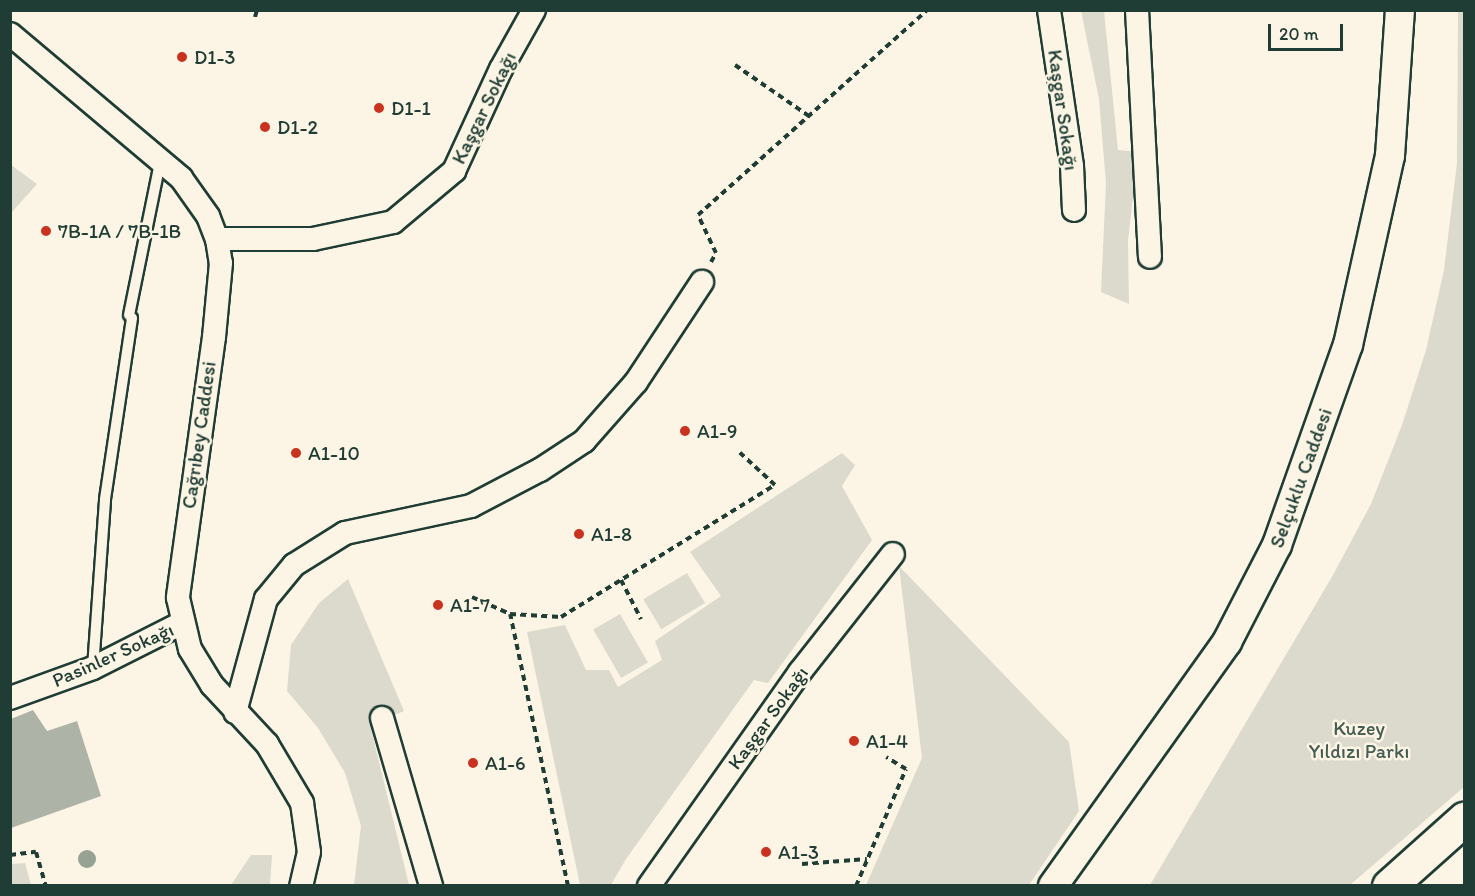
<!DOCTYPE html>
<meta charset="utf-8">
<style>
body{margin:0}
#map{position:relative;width:1475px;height:896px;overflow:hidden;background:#fcf5e5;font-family:Itim,sans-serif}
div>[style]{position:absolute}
.green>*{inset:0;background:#dcdacc;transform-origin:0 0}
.water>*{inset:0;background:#aeb3a7}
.path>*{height:4px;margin-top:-2px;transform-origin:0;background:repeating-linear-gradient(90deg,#1f3d34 0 6px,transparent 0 10.5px)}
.roads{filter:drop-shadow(2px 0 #1f3d34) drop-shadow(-2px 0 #1f3d34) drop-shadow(0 2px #1f3d34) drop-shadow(0 -2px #1f3d34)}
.service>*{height:10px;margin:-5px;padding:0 5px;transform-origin:5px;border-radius:5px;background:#fcf5e5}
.minor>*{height:22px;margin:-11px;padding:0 11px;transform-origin:11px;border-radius:11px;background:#fcf5e5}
.tertiary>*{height:28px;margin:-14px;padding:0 14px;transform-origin:14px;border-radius:14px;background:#fcf5e5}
.trunk>*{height:33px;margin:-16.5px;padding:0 16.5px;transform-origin:16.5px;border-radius:16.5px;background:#fcf5e5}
.trees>*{width:18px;height:18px;margin:-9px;border-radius:50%;background:#97a194}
.dots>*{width:16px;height:16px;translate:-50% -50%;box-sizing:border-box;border:3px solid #fcf5e5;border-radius:50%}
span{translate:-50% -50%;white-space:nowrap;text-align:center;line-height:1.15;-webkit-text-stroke:5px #fcf5e5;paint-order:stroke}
.poi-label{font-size:20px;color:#1f3d34}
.left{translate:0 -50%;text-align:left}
.street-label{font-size:20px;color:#1f3d34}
.park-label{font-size:20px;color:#455c52}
.frame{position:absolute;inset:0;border:12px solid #1f3d34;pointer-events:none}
.scale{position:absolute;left:1268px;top:24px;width:75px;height:27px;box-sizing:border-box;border:3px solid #1f3d34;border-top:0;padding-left:8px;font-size:18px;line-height:21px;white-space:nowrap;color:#1f3d34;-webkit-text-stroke:4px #fcf5e5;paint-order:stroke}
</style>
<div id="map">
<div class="green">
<i style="clip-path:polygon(1081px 11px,1104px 11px,1118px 150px,1138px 152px,1128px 241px,1129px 304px,1101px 292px,1106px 183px,1099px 99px)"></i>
<i style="clip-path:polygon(1458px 11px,1464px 11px,1464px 787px,1350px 885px,1150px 885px,1333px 575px,1371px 504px,1402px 425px,1426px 350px,1444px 270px,1457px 163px)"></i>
<i style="clip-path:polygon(11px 165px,37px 184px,12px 212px,10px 211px)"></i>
<i style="clip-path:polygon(842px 453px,855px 465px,842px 486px,872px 540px,768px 683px,754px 680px,626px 859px,611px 885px,580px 885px,527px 632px,565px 625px,586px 670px,609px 670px,618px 687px,662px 660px,655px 641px,721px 596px,690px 552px)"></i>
<i style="clip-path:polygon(899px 566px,1069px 742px,1079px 811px,1029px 885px,866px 885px,922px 758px)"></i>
<i style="left:687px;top:573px;width:35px;height:51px;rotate:59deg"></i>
<i style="clip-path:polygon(348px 579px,404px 711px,370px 725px,409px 885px,354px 885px,361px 826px,345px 773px,318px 728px,287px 691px,291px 645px,319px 603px)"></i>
<i style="left:620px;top:614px;width:56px;height:31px;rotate:60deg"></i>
<i style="clip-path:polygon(251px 855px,272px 855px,270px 885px,231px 885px)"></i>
<i style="clip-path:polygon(25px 863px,31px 885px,11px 885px,11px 864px)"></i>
</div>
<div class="water">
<i style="clip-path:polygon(33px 710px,47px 731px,77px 721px,101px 796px,11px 828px,11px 719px)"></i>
</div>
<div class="path">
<i style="left:255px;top:17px;width:7px;rotate:-74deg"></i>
<i style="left:735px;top:65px;width:90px;rotate:34.6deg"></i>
<i style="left:711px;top:262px;width:10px;rotate:-61deg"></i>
<i style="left:716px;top:253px;width:42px;rotate:-115.3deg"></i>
<i style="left:698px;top:215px;width:307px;rotate:-41.8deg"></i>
<i style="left:621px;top:580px;width:44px;rotate:62.9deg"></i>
<i style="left:472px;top:597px;width:42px;rotate:24.1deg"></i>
<i style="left:10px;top:855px;width:26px;rotate:-7deg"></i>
<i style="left:36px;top:852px;width:35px;rotate:74deg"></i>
<i style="left:802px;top:864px;width:65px;rotate:-4.4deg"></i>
<i style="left:568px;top:886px;width:278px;rotate:-102deg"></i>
<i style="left:510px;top:614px;width:51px;rotate:3.4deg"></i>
<i style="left:561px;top:617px;width:251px;rotate:-31.7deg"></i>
<i style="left:775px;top:485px;width:52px;rotate:-137.4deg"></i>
<i style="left:856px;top:886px;width:127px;rotate:-66.9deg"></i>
<i style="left:906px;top:769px;width:23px;rotate:-149deg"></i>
</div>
<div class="roads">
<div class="service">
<i style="left:129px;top:315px;width:156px;rotate:-78.5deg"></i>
<i style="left:93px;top:668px;width:169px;rotate:-85.9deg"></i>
<i style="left:105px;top:499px;width:183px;rotate:-81.5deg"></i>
</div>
<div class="minor">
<i style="left:1049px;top:10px;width:158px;rotate:81.6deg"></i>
<i style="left:1072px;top:166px;width:44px;rotate:87.4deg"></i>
<i style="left:1137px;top:10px;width:247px;rotate:87deg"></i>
<i style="left:10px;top:34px;width:224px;rotate:40.1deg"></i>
<i style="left:181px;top:178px;width:47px;rotate:54.6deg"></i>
<i style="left:208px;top:216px;width:25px;rotate:69deg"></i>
<i style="left:217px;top:239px;width:24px;rotate:81deg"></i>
<i style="left:221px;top:263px;width:74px;rotate:95.4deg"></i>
<i style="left:214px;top:337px;width:263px;rotate:97.9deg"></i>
<i style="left:178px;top:598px;width:52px;rotate:76.8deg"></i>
<i style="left:190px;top:649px;width:42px;rotate:58.6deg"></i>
<i style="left:212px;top:685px;width:81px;rotate:47deg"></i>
<i style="left:267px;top:744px;width:69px;rotate:59.3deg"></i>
<i style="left:302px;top:803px;width:49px;rotate:81.9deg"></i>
<i style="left:309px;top:852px;width:35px;rotate:103deg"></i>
<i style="left:217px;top:239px;width:96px"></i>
<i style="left:313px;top:239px;width:82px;rotate:-12deg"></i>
<i style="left:393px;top:222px;width:80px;rotate:-39.9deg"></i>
<i style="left:454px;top:171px;width:112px;rotate:-65.3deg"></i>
<i style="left:501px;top:69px;width:68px;rotate:-60.8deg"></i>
<i style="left:10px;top:698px;width:88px;rotate:-19.9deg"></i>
<i style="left:93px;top:668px;width:100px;rotate:-26.8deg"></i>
<i style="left:235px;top:712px;width:117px;rotate:-74.7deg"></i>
<i style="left:266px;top:599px;width:44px;rotate:-50.5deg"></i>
<i style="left:294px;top:565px;width:60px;rotate:-32.1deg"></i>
<i style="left:345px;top:533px;width:129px;rotate:-12.1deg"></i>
<i style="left:471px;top:506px;width:78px;rotate:-27.6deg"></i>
<i style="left:540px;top:470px;width:53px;rotate:-33.4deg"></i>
<i style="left:584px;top:441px;width:79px;rotate:-48.6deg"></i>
<i style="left:636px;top:382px;width:120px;rotate:-56.6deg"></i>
<i style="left:382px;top:718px;width:175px;rotate:73.7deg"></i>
<i style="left:649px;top:886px;width:262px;rotate:-54.8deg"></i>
<i style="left:800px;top:672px;width:150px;rotate:-51.8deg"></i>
</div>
<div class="tertiary">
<i style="left:1053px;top:886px;width:300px;rotate:-54.5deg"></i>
<i style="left:1227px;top:642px;width:109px;rotate:-62.7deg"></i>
<i style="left:1277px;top:545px;width:212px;rotate:-70.5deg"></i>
<i style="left:1348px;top:345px;width:194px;rotate:-77.5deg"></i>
<i style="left:1390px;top:156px;width:146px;rotate:-86.1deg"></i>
</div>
<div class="trunk">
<i style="left:1389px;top:886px;width:101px;rotate:-41.8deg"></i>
</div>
</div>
<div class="trees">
<i style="left:87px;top:859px"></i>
</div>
<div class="dots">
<i style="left:182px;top:57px;background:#c8321e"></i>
<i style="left:379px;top:108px;background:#c8321e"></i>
<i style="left:265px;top:127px;background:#c8321e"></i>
<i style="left:46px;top:231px;background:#c8321e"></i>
<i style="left:685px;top:431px;background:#c8321e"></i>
<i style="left:296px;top:453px;background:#c8321e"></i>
<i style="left:579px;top:534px;background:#c8321e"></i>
<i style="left:438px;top:605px;background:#c8321e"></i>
<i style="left:854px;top:741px;background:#c8321e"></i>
<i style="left:473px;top:763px;background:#c8321e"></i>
<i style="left:766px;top:852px;background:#c8321e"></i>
</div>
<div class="poi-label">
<span class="left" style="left:194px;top:57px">D1-3</span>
<span class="left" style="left:391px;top:108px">D1-1</span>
<span class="left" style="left:277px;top:127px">D1-2</span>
<span class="left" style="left:58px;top:231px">7B-1A / 7B-1B</span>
<span class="left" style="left:697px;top:431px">A1-9</span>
<span class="left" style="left:308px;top:453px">A1-10</span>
<span class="left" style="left:591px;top:534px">A1-8</span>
<span class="left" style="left:450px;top:605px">A1-7</span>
<span class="left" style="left:866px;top:741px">A1-4</span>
<span class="left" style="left:485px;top:763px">A1-6</span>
<span class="left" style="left:778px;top:852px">A1-3</span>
</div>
<div class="street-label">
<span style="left:484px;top:108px;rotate:-64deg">Kaşgar Sokağı</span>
<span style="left:1063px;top:110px;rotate:82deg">Kaşgar Sokağı</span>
<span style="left:199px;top:435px;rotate:-82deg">Cağrıbey Caddesi</span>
<span style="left:1301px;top:478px;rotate:-70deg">Selçuklu Caddesi</span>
<span style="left:113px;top:655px;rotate:-24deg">Pasinler Sokağı</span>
<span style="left:768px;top:718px;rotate:-54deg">Kaşgar Sokağı</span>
</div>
<div class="park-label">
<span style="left:1359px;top:740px">Kuzey<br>Yıldızı Parkı</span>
</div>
<div class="frame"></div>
<div class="scale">20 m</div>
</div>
